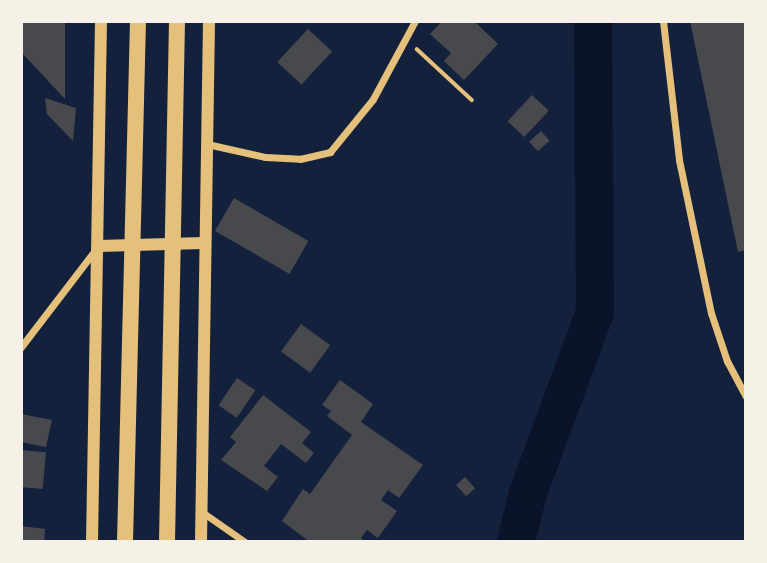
<!DOCTYPE html>
<style>
body{margin:0}
#map{position:relative;width:767px;height:563px;overflow:hidden;background:#14213d;font-family:"Fira Sans",sans-serif}
div>[style]{position:absolute}
.river>*{height:38px;margin:-19px;padding:0 19px;transform-origin:19px;border-radius:19px;background:#0b132b}
.building>*{inset:0;background:#48494c;transform-origin:0 0}
.path>*{height:3.5px;margin:-1.75px;padding:0 1.75px;transform-origin:1.75px;border-radius:1.75px;background:#e5c07b}
.minor>*{height:7px;margin:-3.5px;padding:0 3.5px;transform-origin:3.5px;border-radius:3.5px;background:#e5c07b}
.tertiary>*{height:12px;margin:-6px;padding:0 6px;transform-origin:6px;border-radius:6px;background:#e5c07b}
.trunk>*{height:16px;margin:-8px;padding:0 8px;transform-origin:8px;border-radius:8px;background:#e5c07b}
span{translate:-50% -50%;white-space:nowrap;text-align:center;line-height:1.15;-webkit-text-stroke:5px #f6f1e7;paint-order:stroke}
.frame{position:absolute;inset:0;border:23px solid #f6f1e7;pointer-events:none}
</style>
<div id="map">
<div class="river">
<i style="left:516px;top:542px;width:50px;rotate:-76.2deg"></i>
<i style="left:528px;top:493px;width:193px;rotate:-69.7deg"></i>
<i style="left:595px;top:312px;width:291px;rotate:-90.4deg"></i>
</div>
<div class="building">
<i style="clip-path:polygon(21px 21px,65px 21px,65px 99px,21px 52px)"></i>
<i style="clip-path:polygon(442px 21px,474px 21px,498px 44px,464px 80px,444px 61px,451px 53px,430px 34px)"></i>
<i style="clip-path:polygon(690px 21px,746px 21px,746px 250px,738px 252px)"></i>
<i style="left:308px;top:29px;width:33px;height:45px;rotate:43deg"></i>
<i style="left:532px;top:95px;width:23px;height:36px;rotate:43deg"></i>
<i style="clip-path:polygon(45px 98px,76px 108px,73px 141px,47px 114px)"></i>
<i style="left:541px;top:131px;width:13px;height:16px;rotate:48deg"></i>
<i style="left:234px;top:198px;width:86px;height:38px;rotate:30deg"></i>
<i style="left:301px;top:324px;width:36px;height:34px;rotate:36deg"></i>
<i style="left:237px;top:378px;width:22px;height:33px;rotate:34deg"></i>
<i style="clip-path:polygon(340px 380px,373px 404px,361px 422px,423px 465px,399px 498px,388px 490px,381px 500px,397px 511px,378px 538px,367px 530px,361px 538px,366px 542px,310px 542px,282px 521px,303px 489px,310px 494px,352px 435px,327px 416px,331px 411px,322px 405px)"></i>
<i style="clip-path:polygon(263px 395px,311px 432px,302px 443px,314px 453px,306px 463px,281px 444px,264px 466px,278px 477px,267px 491px,221px 460px,236px 442px,230px 437px)"></i>
<i style="clip-path:polygon(21px 414px,52px 420px,46px 447px,21px 442px)"></i>
<i style="left:21px;top:450px;width:25px;height:37px;rotate:5deg"></i>
<i style="left:465px;top:477px;width:15px;height:12px;rotate:48deg"></i>
<i style="clip-path:polygon(21px 526px,45px 529px,44px 542px,21px 542px)"></i>
</div>
<div class="path">
<i style="left:417px;top:49px;width:75px;rotate:42.8deg"></i>
</div>
<div class="minor">
<i style="left:663px;top:21px;width:140px;rotate:83.4deg"></i>
<i style="left:679px;top:160px;width:156px;rotate:78.2deg"></i>
<i style="left:711px;top:313px;width:51px;rotate:71.6deg"></i>
<i style="left:727px;top:361px;width:40px;rotate:62deg"></i>
<i style="left:207px;top:144px;width:59px;rotate:12.6deg"></i>
<i style="left:265px;top:157px;width:35px;rotate:3deg"></i>
<i style="left:300px;top:159px;width:31px;rotate:-13deg"></i>
<i style="left:330px;top:152px;width:68px;rotate:-50.9deg"></i>
<i style="left:373px;top:99px;width:89px;rotate:-61.7deg"></i>
<i style="left:21px;top:347px;width:123px;rotate:-52.6deg"></i>
<i style="left:202px;top:512px;width:52px;rotate:34.9deg"></i>
</div>
<div class="tertiary">
<i style="left:99px;top:246px;width:104px;rotate:-1.7deg"></i>
<i style="left:92px;top:542px;width:521px;rotate:-89.01deg"></i>
<i style="left:201px;top:542px;width:521px;rotate:-89.12deg"></i>
</div>
<div class="trunk">
<i style="left:125px;top:542px;width:521px;rotate:-88.57deg"></i>
<i style="left:167px;top:542px;width:521px;rotate:-88.9deg"></i>
</div>
<div class="frame"></div>
</div>
